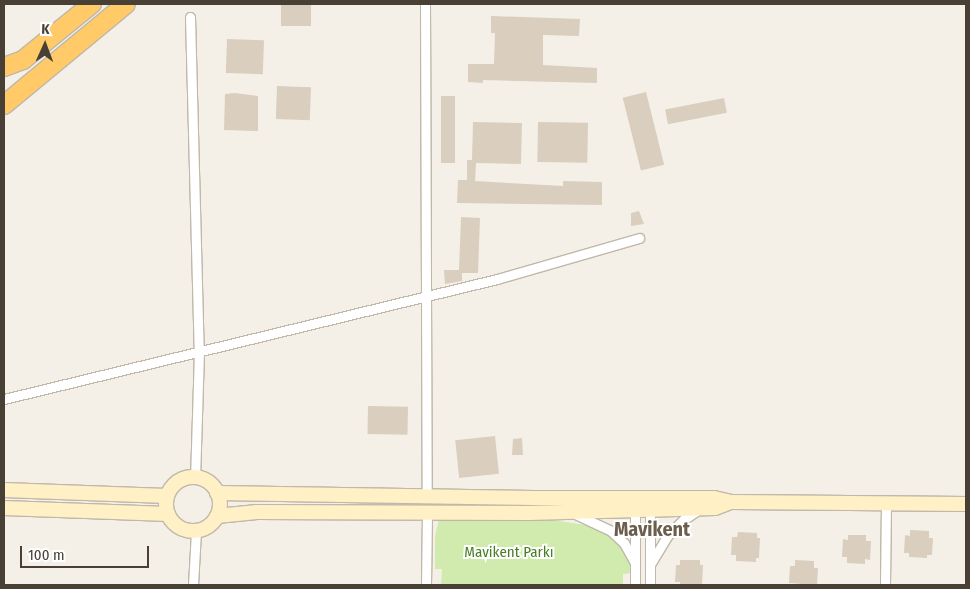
<!DOCTYPE html>
<meta charset="utf-8">
<style>
body{margin:0}
#map{position:relative;width:970px;height:589px;overflow:hidden;background:#f4f0e7;font-family:"Fira Sans Condensed",sans-serif}
div>[style]{position:absolute}
.green>*{inset:0;background:#d0ebad}
.building>*{inset:0;background:#dacebe;transform-origin:0 0}
.roads{filter:drop-shadow(1px 0 #c0b8a9) drop-shadow(-1px 0 #c0b8a9) drop-shadow(0 1px #c0b8a9) drop-shadow(0 -1px #c0b8a9)}
.minor>*{height:9px;margin:-4.5px;padding:0 4.5px;transform-origin:4.5px;border-radius:4.5px;background:#fff}
.secondary>*{height:14px;margin:-7px;padding:0 7px;transform-origin:7px;border-radius:7px;background:#fff0c6}
.secondary>.ring{margin:-7px;padding:0;box-sizing:content-box;background:none;border:14px solid #fff0c6;border-radius:50%}
.motorway>*{height:18px;margin:-9px;padding:0 9px;transform-origin:9px;border-radius:9px;background:#ffca67}
span{translate:-50% -50%;white-space:nowrap;text-align:center;line-height:1.15;-webkit-text-stroke:4px #fff;paint-order:stroke}
.park-label{font-size:15px;color:#487d25}
.district-label{font-size:20px;color:#6b5e4c;font-weight:700}
.frame{position:absolute;inset:0;border:5px solid #484035;pointer-events:none}
.north{position:absolute;left:20px;top:20px;width:50px;height:50px;-webkit-text-stroke:4px #fff;paint-order:stroke;rotate:2deg;font-size:14px;font-weight:700;line-height:20px;text-align:center;color:#484035}
.north::after{content:'';display:block;margin:auto;width:18px;height:22px;background:#484035;clip-path:polygon(50% 0,100% 100%,50% 72%,0 100%)}
.scale{position:absolute;left:20px;top:546px;width:129px;height:22px;box-sizing:border-box;border:2px solid #484035;border-top:0;padding-left:6px;font-size:15px;line-height:18px;white-space:nowrap;color:#484035;-webkit-text-stroke:4px #fff;paint-order:stroke}
</style>
<div id="map">
<div class="green">
<i style="clip-path:polygon(439px 519px,559px 521px,599px 527px,619px 539px,629px 557px,631px 573px,623px 574px,623px 585px,441px 585px,442px 569px,435px 569px,435px 536px)"></i>
</div>
<div class="building">
<i style="left:281px;top:4px;width:30px;height:22px"></i>
<i style="clip-path:polygon(491px 16px,580px 19px,579px 36px,543px 35px,543px 65px,597px 68px,597px 83px,483px 80px,483px 83px,468px 82px,468px 64px,494px 64px,495px 33px,491px 33px)"></i>
<i style="left:227px;top:39px;width:37px;height:34px;rotate:2deg"></i>
<i style="left:277px;top:86px;width:34px;height:33px;rotate:2deg"></i>
<i style="left:646px;top:92px;width:75px;height:24px;rotate:76deg"></i>
<i style="clip-path:polygon(235px 93px,258px 96px,258px 131px,224px 130px,225px 94px)"></i>
<i style="left:441px;top:96px;width:14px;height:67px"></i>
<i style="left:724px;top:98px;width:15px;height:60px;rotate:79deg"></i>
<i style="clip-path:polygon(473px 122px,522px 123px,521px 164px,476px 163px,475px 181px,563px 186px,563px 181px,602px 182px,602px 205px,457px 203px,458px 180px,467px 180px,467px 160px,472px 160px)"></i>
<i style="left:538px;top:122px;width:50px;height:40px;rotate:1deg"></i>
<i style="clip-path:polygon(639px 211px,644px 224px,631px 226px,631px 213px)"></i>
<i style="clip-path:polygon(461px 217px,480px 218px,478px 273px,462px 273px,462px 281px,445px 284px,444px 270px,459px 270px)"></i>
<i style="left:368px;top:406px;width:40px;height:28px;rotate:1deg"></i>
<i style="left:495px;top:436px;width:38px;height:40px;rotate:84deg"></i>
<i style="clip-path:polygon(522px 438px,523px 455px,512px 455px,513px 439px)"></i>
<i style="clip-path:polygon(910px 530px,929px 531px,929px 538px,933px 538px,932px 555px,927px 555px,927px 558px,909px 557px,909px 553px,904px 553px,905px 535px,910px 536px)"></i>
<i style="clip-path:polygon(738px 532px,757px 533px,757px 538px,760px 538px,759px 558px,756px 558px,756px 562px,736px 561px,736px 555px,731px 555px,732px 537px,737px 537px)"></i>
<i style="clip-path:polygon(848px 535px,866px 535px,866px 541px,871px 541px,870px 560px,865px 559px,865px 564px,847px 563px,847px 557px,842px 557px,843px 539px,848px 540px)"></i>
<i style="clip-path:polygon(680px 560px,700px 560px,700px 565px,703px 565px,702px 585px,680px 585px,680px 582px,675px 582px,676px 565px,680px 565px)"></i>
<i style="clip-path:polygon(795px 560px,814px 561px,814px 568px,818px 568px,817px 585px,789px 583px,790px 566px,795px 566px)"></i>
</div>
<div class="roads">
<div class="minor">
<i style="left:425px;top:4px;width:493px;rotate:89.8deg"></i>
<i style="left:190px;top:17px;width:335px;rotate:88.5deg"></i>
<i style="left:199px;top:352px;width:125px;rotate:91.8deg"></i>
<i style="left:4px;top:399px;width:507px;rotate:-13.68deg"></i>
<i style="left:497px;top:279px;width:148px;rotate:-16.1deg"></i>
<i style="left:575px;top:514px;width:40px;rotate:25deg"></i>
<i style="left:611px;top:531px;width:18px;rotate:43deg"></i>
<i style="left:624px;top:543px;width:23px;rotate:61deg"></i>
<i style="left:651px;top:563px;width:31px;rotate:-59deg"></i>
<i style="left:667px;top:536px;width:23px;rotate:-45deg"></i>
<i style="left:683px;top:520px;width:18px;rotate:-34deg"></i>
<i style="left:193px;top:585px;width:54px;rotate:-86.8deg"></i>
<i style="left:426px;top:585px;width:72px;rotate:-89.2deg"></i>
<i style="left:635px;top:585px;width:78px;rotate:-90deg"></i>
<i style="left:650px;top:585px;width:79px;rotate:-90deg"></i>
<i style="left:885px;top:585px;width:82px;rotate:-89.3deg"></i>
</div>
<div class="secondary">
<i class="ring" style="left:166px;top:477px;width:40px;height:40px"></i>
<i style="left:4px;top:490px;width:163px;rotate:2.1deg"></i>
<i style="left:217px;top:493px;width:316px;rotate:0.9deg"></i>
<i style="left:533px;top:498px;width:181px"></i>
<i style="left:714px;top:498px;width:18px;rotate:13deg"></i>
<i style="left:732px;top:502px;width:234px;rotate:0.5deg"></i>
<i style="left:4px;top:508px;width:164px;rotate:2.1deg"></i>
<i style="left:217px;top:516px;width:40px;rotate:-5.7deg"></i>
<i style="left:257px;top:512px;width:271px;rotate:0.2deg"></i>
<i style="left:528px;top:513px;width:187px;rotate:-1.5deg"></i>
<i style="left:715px;top:508px;width:17px;rotate:-21deg"></i>
</div>
<div class="motorway">
<i style="left:4px;top:67px;width:20px;rotate:-20deg"></i>
<i style="left:23px;top:60px;width:89px;rotate:-39.1deg"></i>
<i style="left:4px;top:105px;width:158px;rotate:-39.6deg"></i>
</div>
</div>
<div class="park-label">
<span style="left:509px;top:553px">Mavikent Parkı</span>
</div>
<div class="district-label">
<span style="left:652px;top:529px">Mavikent</span>
</div>
<div class="frame"></div>
<div class="north">K</div>
<div class="scale">100 m</div>
</div>
